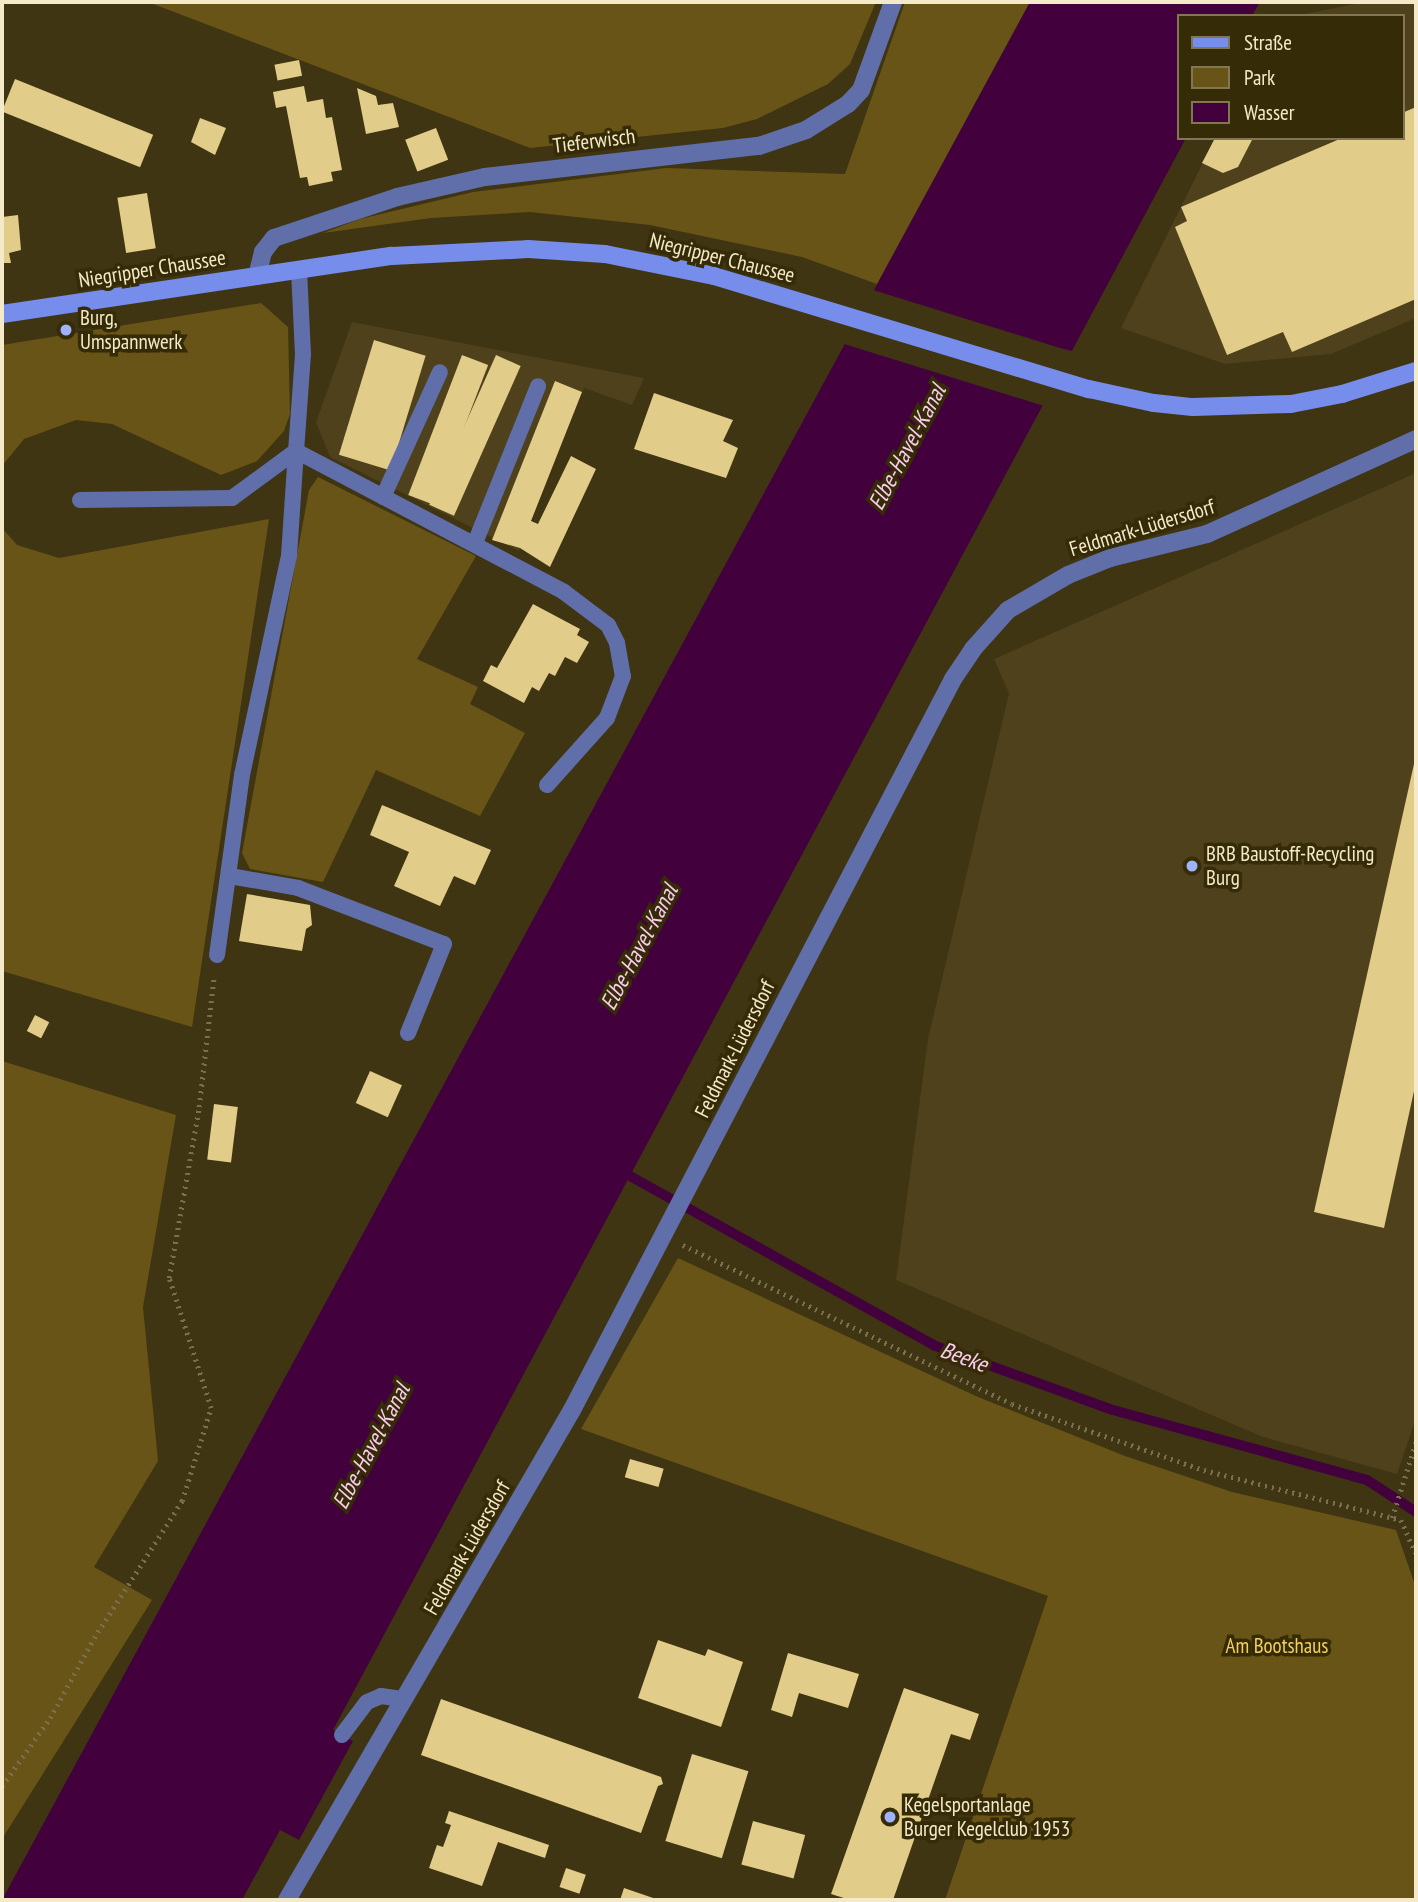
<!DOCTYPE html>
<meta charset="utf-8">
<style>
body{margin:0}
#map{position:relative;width:1418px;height:1902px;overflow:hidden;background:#3f3512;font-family:"PT Sans Narrow",sans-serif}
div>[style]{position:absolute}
.built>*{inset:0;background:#4e411b}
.green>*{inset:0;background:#675416}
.water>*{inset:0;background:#42003d}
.pier>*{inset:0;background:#3f3512}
.stream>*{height:10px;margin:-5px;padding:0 5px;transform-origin:5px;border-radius:5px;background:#42003d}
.building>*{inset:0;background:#e2cc89;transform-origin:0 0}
.path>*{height:4.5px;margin-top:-2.25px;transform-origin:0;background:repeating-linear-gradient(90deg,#7a704e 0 2px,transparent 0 7px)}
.service>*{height:16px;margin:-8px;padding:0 8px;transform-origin:8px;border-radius:8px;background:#606faa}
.minor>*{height:18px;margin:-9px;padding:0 9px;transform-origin:9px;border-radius:9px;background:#606faa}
.secondary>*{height:18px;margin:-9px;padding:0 9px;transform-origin:9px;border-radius:9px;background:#778dec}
.dots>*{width:19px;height:19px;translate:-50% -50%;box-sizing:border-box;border:4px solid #352b07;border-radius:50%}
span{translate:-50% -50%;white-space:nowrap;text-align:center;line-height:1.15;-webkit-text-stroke:7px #352b07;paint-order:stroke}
.street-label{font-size:21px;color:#f4e9c9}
.poi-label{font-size:21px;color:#f4e9c9}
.left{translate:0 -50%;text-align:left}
.park-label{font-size:21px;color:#f6d057}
.water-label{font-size:23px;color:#fbccf2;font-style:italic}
.frame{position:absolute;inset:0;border:4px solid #f4e9c9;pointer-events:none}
.legend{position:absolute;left:1177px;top:14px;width:228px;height:126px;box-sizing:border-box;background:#352b07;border:2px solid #817755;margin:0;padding:9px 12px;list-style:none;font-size:21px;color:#f4e9c9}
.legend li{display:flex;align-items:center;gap:14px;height:35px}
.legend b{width:35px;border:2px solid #817755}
</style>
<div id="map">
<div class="built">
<i style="clip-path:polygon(1365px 2px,1416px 2px,1416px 318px,1331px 354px,1225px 364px,1121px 328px,1215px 138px,1402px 138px,1402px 16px,1295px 16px)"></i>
<i style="clip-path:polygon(352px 322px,644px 378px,632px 405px,584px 388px,519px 551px,330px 457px,316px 422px)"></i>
<i style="clip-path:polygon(1416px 473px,1416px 1418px,1397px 1474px,1263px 1437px,896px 1280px,928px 1039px,1009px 693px,994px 659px)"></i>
</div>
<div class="green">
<i style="clip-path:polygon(148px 2px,876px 2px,850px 64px,828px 84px,757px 119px,723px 128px,530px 148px)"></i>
<i style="clip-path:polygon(905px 2px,1030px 2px,877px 284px,802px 257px,650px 225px,530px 212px,431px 218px,323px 233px,360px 219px,473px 192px,666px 168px,845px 174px)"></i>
<i style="clip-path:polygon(261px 303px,288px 327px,290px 414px,284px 431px,257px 461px,221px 475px,112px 424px,76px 420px,24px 439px,2px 466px,2px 345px)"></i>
<i style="clip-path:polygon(318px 477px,476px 556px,417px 659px,478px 687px,470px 704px,525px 733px,480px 816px,376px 770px,323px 882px,250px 869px,242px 853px,309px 490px)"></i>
<i style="clip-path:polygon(269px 519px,192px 1027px,2px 971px,2px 528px,17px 545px,59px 558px)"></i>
<i style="clip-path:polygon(2px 1061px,176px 1115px,143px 1307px,158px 1461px,94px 1567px,152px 1600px,2px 1839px)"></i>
<i style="clip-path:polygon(678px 1258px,978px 1397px,1125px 1456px,1232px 1492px,1396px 1530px,1416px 1588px,1416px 1900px,945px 1900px,1048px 1596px,581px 1429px)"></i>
</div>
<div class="water">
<i style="clip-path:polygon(1030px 2px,1260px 2px,1252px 16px,1178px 16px,1178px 138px,1186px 138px,333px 1730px,353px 1741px,299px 1840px,280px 1830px,242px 1900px,2px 1900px)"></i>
</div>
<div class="pier">
<i style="clip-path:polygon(870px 289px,1060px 348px,1076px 352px,1047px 407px,841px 343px)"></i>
</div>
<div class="stream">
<i style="left:621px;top:1171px;width:357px;rotate:29.1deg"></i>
<i style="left:933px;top:1345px;width:191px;rotate:19.9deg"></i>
<i style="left:1113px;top:1410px;width:263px;rotate:15.4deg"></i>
<i style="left:1367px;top:1480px;width:59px;rotate:33.1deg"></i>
</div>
<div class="building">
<i style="left:299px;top:60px;width:16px;height:25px;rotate:79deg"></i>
<i style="left:15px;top:79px;width:149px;height:35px;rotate:22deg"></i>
<i style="clip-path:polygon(304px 86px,307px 102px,323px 99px,326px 118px,332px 117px,342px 170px,331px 172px,333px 181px,309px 186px,307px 177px,300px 178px,286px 106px,276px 108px,273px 92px)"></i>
<i style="clip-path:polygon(357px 88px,376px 96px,378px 105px,393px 103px,399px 127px,366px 134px)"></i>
<i style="clip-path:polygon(1416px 107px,1416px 299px,1292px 352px,1283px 332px,1227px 355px,1175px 227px,1187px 221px,1181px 207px,1342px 138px,1402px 138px,1402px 113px)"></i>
<i style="clip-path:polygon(200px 118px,226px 128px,215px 155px,191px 142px)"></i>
<i style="left:436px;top:128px;width:34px;height:33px;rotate:69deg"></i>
<i style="clip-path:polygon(1215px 138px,1253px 138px,1238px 167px,1223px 173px,1202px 163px)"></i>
<i style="left:147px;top:193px;width:56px;height:30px;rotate:81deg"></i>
<i style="clip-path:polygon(18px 215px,21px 250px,9px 253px,11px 263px,2px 263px,2px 217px)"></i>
<i style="left:374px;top:340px;width:54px;height:120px;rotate:17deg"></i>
<i style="left:462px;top:355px;width:28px;height:150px;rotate:21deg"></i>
<i style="left:496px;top:355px;width:27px;height:164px;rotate:24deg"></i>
<i style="clip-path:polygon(555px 381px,582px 392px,531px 521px,538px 524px,571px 456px,596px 469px,550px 567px,520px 548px,492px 540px)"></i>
<i style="clip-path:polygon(654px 393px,733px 420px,723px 441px,738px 448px,726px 478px,634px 449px)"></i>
<i style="clip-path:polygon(533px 604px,580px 629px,577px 635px,589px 642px,577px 663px,565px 657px,555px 676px,549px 673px,539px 691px,532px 687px,524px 703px,483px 681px,491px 665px,497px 668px)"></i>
<i style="clip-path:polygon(1416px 755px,1416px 1082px,1384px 1228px,1314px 1212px)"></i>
<i style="clip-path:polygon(382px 805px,491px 850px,475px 885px,454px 876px,440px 906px,394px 886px,409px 852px,370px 835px)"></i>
<i style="clip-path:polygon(247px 894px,310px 905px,312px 925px,306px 929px,302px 951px,239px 941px)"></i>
<i style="left:35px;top:1015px;width:16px;height:18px;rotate:27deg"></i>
<i style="left:370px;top:1071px;width:35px;height:35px;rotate:24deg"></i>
<i style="left:214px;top:1104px;width:24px;height:56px;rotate:7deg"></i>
<i style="left:630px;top:1459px;width:35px;height:19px;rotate:16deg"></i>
<i style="clip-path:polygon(658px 1640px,705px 1656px,708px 1649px,743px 1662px,721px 1727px,638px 1698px)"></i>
<i style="clip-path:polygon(788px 1653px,859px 1674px,848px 1708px,799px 1693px,792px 1717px,771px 1710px)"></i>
<i style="clip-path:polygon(904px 1688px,979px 1714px,970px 1740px,951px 1734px,893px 1900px,850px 1900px,831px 1894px)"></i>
<i style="clip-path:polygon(441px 1699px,661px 1777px,663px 1784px,658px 1786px,641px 1833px,421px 1755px)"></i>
<i style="left:692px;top:1754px;width:59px;height:91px;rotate:17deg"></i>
<i style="clip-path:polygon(449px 1811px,549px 1845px,545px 1858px,498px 1842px,482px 1886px,429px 1868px,437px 1845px,443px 1847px,451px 1825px,445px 1823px)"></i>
<i style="left:753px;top:1821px;width:54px;height:45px;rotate:15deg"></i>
<i style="left:566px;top:1868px;width:21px;height:20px;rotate:19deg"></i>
<i style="clip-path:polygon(624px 1888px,659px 1900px,620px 1900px)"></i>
</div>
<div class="path">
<i style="left:683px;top:1245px;width:365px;rotate:25.8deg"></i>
<i style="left:1012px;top:1404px;width:203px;rotate:19deg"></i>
<i style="left:1204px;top:1470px;width:203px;rotate:14.2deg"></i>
<i style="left:1401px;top:1520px;width:36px;rotate:66deg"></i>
<i style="left:1392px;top:1518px;width:80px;rotate:-72.5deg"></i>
<i style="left:2px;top:1786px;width:83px;rotate:-54.8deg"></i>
<i style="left:50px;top:1718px;width:91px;rotate:-61.2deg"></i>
<i style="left:94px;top:1638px;width:163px;rotate:-57.3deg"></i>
<i style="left:182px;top:1501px;width:97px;rotate:-72.7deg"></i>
<i style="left:211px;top:1408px;width:137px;rotate:-107.9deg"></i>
<i style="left:169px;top:1278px;width:174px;rotate:-80deg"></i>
<i style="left:199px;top:1107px;width:132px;rotate:-83.5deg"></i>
</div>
<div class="service">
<i style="left:299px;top:270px;width:84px;rotate:87.3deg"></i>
<i style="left:303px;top:354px;width:97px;rotate:94.1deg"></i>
<i style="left:296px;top:451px;width:303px;rotate:27.7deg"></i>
<i style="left:564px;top:592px;width:55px;rotate:36.9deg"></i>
<i style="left:608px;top:625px;width:20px;rotate:63deg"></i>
<i style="left:617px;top:643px;width:34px;rotate:80deg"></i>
<i style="left:623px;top:676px;width:45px;rotate:110.9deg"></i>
<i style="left:607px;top:718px;width:90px;rotate:131.8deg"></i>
<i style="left:383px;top:497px;width:137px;rotate:-65.5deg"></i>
<i style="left:80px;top:500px;width:152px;rotate:-0.8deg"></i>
<i style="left:232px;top:498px;width:79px;rotate:-36.3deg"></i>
<i style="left:475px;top:543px;width:169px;rotate:-68.1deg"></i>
<i style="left:230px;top:876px;width:69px;rotate:10deg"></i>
<i style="left:298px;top:888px;width:156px;rotate:21deg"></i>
<i style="left:444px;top:944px;width:96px;rotate:112deg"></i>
<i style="left:217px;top:955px;width:182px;rotate:-82.1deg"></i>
<i style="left:242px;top:775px;width:224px;rotate:-77.9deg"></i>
<i style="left:289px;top:556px;width:105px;rotate:-86.2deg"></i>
<i style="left:342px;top:1735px;width:41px;rotate:-52.9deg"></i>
<i style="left:367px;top:1702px;width:15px;rotate:-23deg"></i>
<i style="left:381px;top:1696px;width:22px;rotate:8deg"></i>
</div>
<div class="minor">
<i style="left:257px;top:276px;width:25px;rotate:-76deg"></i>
<i style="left:263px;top:252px;width:18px;rotate:-52deg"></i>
<i style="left:274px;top:238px;width:130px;rotate:-18.4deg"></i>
<i style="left:397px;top:197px;width:90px;rotate:-12.8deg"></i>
<i style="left:485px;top:177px;width:276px;rotate:-6.5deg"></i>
<i style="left:759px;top:146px;width:50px;rotate:-18.8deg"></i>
<i style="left:806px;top:130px;width:49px;rotate:-31.8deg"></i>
<i style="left:848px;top:104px;width:19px;rotate:-47deg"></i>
<i style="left:861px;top:90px;width:94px;rotate:-70deg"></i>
<i style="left:287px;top:1900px;width:567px;rotate:-59.82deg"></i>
<i style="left:572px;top:1410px;width:824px;rotate:-62.47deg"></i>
<i style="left:953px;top:679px;width:36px;rotate:-56deg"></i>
<i style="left:973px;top:649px;width:52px;rotate:-48.1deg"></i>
<i style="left:1008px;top:610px;width:69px;rotate:-30.3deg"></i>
<i style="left:1068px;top:575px;width:45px;rotate:-22deg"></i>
<i style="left:1110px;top:558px;width:100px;rotate:-13.9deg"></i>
<i style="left:1207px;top:534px;width:230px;rotate:-24.4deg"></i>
</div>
<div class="secondary">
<i style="left:2px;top:314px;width:394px;rotate:-8.5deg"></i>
<i style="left:392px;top:256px;width:136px;rotate:-2.9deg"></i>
<i style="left:528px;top:249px;width:77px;rotate:3.7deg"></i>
<i style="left:605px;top:254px;width:111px;rotate:11.4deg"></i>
<i style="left:714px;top:276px;width:392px;rotate:16.8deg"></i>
<i style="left:1089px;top:389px;width:66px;rotate:12.2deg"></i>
<i style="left:1154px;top:403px;width:39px;rotate:6deg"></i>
<i style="left:1193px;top:407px;width:98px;rotate:-1.8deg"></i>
<i style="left:1291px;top:404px;width:52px;rotate:-11.1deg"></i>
<i style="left:1342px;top:394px;width:77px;rotate:-17.3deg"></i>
</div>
<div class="dots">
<i style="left:66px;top:330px;background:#9fb3fd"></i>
<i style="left:1192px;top:866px;background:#9fb3fd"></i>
<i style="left:890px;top:1817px;background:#9fb3fd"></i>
</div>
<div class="street-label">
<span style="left:594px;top:141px;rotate:-7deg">Tieferwisch</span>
<span style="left:722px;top:258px;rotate:14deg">Niegripper Chaussee</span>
<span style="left:152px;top:269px;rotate:-9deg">Niegripper Chaussee</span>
<span style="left:1142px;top:528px;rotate:-17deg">Feldmark-Lüdersdorf</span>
<span style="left:735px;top:1049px;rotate:-63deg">Feldmark-Lüdersdorf</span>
<span style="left:467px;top:1548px;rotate:-60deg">Feldmark-Lüdersdorf</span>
</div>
<div class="poi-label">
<span class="left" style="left:80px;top:330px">Burg,<br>Umspannwerk</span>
<span class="left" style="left:1206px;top:866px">BRB Baustoff-Recycling<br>Burg</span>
<span class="left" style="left:904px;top:1817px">Kegelsportanlage<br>Burger Kegelclub 1953</span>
</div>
<div class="park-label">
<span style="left:1277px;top:1646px">Am Bootshaus</span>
</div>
<div class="water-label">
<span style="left:907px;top:447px;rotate:-62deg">Elbe-Havel-Kanal</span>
<span style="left:639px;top:947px;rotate:-62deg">Elbe-Havel-Kanal</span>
<span style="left:964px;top:1357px;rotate:20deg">Beeke</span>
<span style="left:371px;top:1446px;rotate:-62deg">Elbe-Havel-Kanal</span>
</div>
<div class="frame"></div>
<ul class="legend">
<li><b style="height:9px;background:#778dec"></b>Straße</li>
<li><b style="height:19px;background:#675416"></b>Park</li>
<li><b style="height:19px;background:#42003d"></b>Wasser</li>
</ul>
</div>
